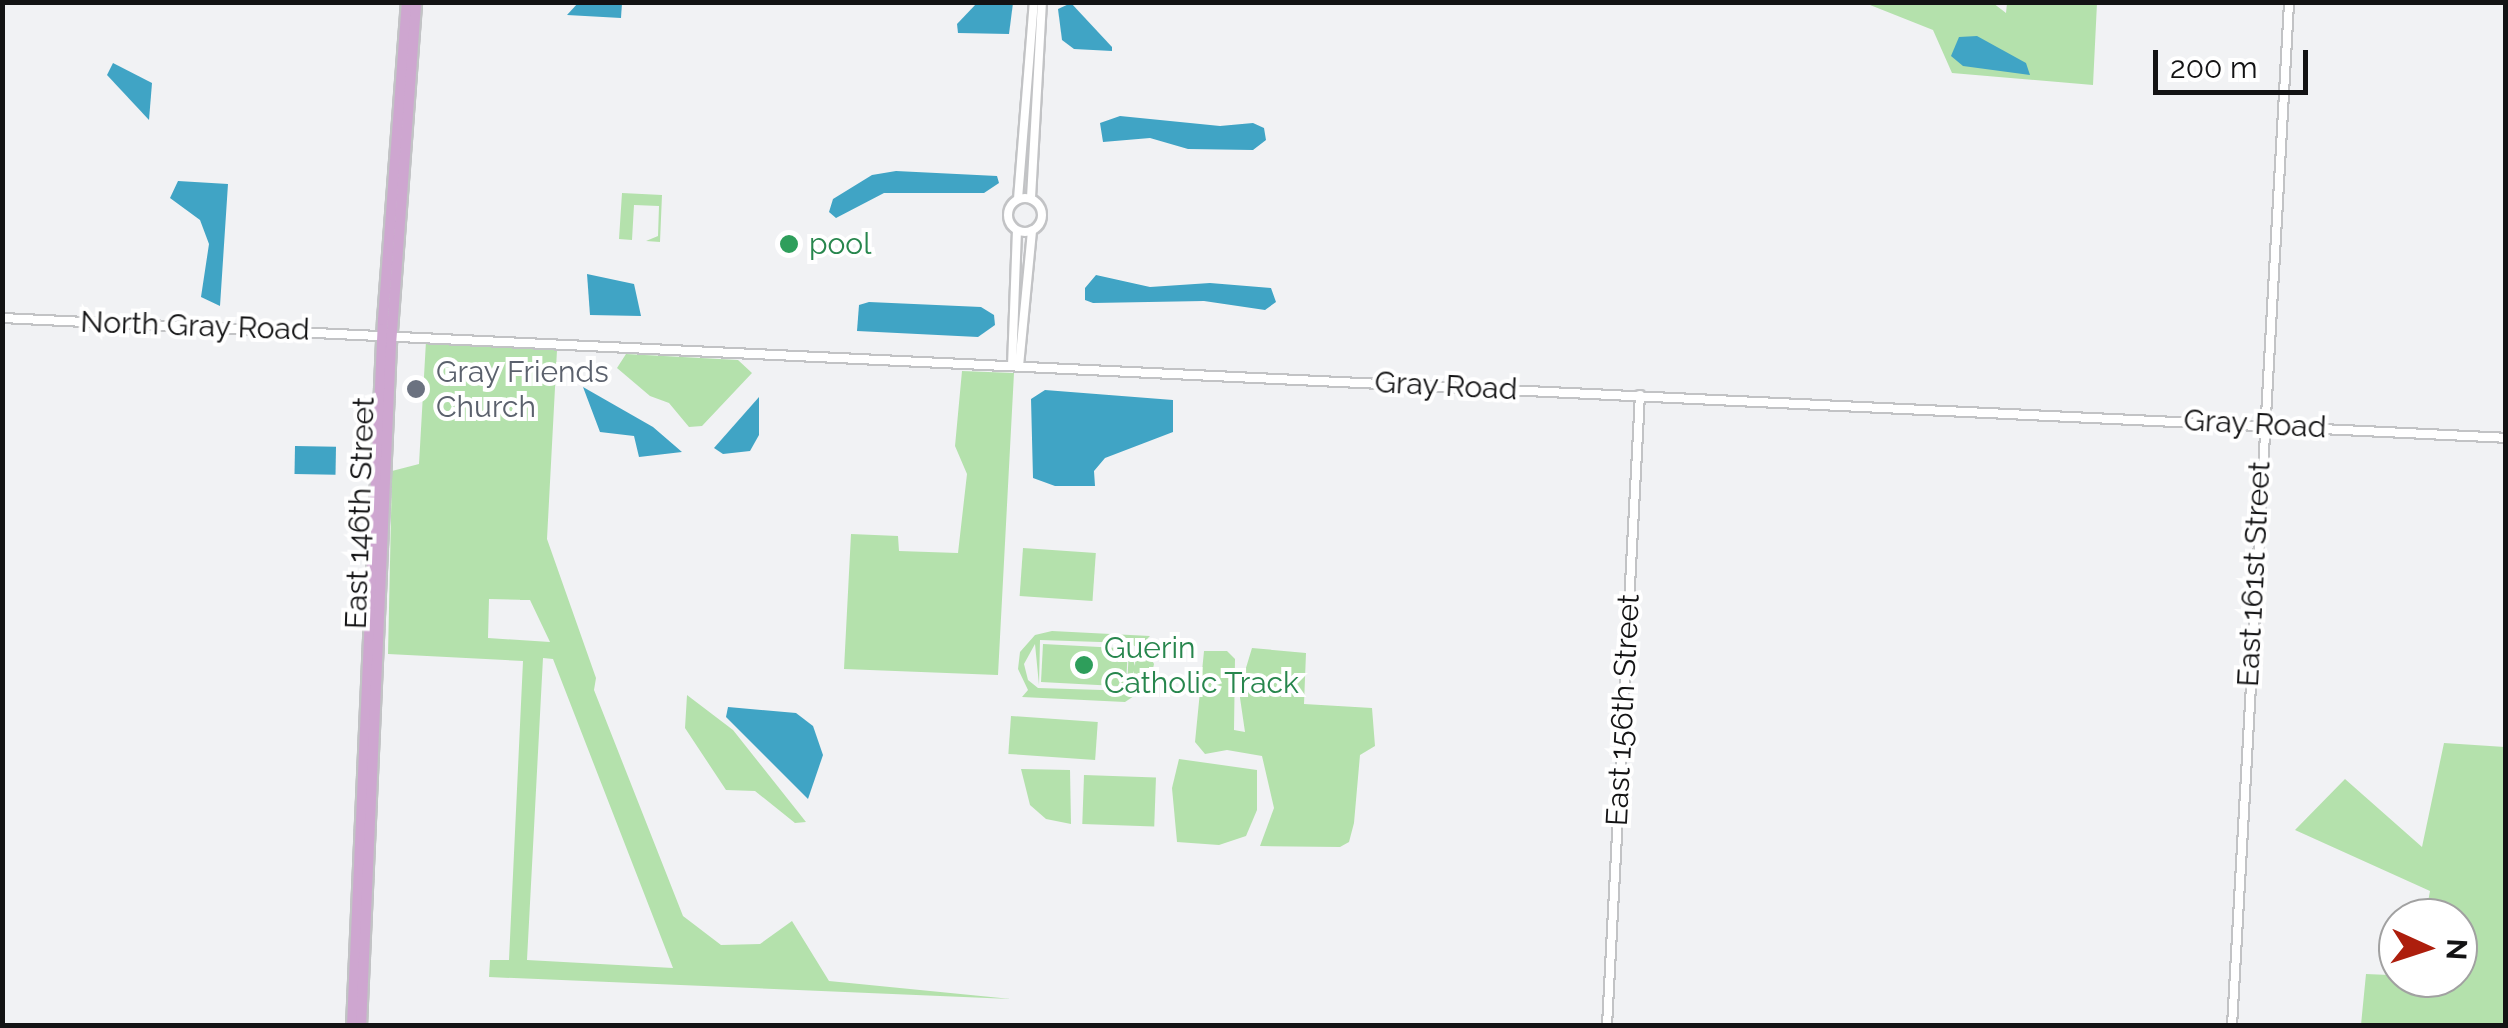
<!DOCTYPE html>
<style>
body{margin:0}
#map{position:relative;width:2508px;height:1028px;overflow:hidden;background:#f1f2f4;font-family:Raleway,sans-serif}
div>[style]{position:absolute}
.green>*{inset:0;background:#b4e1ac;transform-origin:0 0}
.water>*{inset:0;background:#40a4c5;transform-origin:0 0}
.roads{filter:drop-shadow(2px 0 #c2c3c5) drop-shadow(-2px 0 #c2c3c5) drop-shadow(0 2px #c2c3c5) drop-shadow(0 -2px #c2c3c5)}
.tertiary>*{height:8px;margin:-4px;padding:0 4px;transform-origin:4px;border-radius:4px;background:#fff}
.tertiary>.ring{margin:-4px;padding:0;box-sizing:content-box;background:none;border:8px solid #fff;border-radius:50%}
.primary>*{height:10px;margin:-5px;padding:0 5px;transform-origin:5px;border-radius:5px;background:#cea6d0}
.dots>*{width:28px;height:28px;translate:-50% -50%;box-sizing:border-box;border:5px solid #fff;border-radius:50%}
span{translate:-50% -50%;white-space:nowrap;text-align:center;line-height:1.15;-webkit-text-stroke:8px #fff;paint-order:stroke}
.leisure-label{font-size:30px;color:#27864d}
.left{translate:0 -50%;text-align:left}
.street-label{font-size:30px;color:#131314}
.worship-label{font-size:30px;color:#5b616d}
.frame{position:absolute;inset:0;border:5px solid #131314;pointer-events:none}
.north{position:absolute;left:2378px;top:898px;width:100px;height:100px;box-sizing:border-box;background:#fff;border:2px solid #a1a1a1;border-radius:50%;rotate:93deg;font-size:28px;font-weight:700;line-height:40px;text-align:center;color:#131314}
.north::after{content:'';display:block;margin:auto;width:35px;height:45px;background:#ad1e0d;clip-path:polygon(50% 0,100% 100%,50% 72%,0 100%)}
.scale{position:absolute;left:2153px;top:50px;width:155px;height:45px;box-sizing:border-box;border:5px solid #131314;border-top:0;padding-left:12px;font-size:30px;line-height:35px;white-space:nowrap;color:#131314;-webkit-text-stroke:8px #fff;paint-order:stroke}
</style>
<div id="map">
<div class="green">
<i style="clip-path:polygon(1865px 3px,1993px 3px,2006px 13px,2007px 3px,2097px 3px,2093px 85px,1952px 73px,1933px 30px)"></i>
<i style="clip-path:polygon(622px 193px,662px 195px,660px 242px,646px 241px,658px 236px,659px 206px,634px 205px,632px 240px,619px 239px)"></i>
<i style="clip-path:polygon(evenodd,426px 341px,557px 350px,547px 539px,596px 678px,594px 690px,683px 916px,721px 945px,760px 944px,792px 921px,829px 981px,1011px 999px,489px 977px,490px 960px,509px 960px,523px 661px,388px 654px,392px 471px,419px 464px,426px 341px,489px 599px,530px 600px,550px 642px,488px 638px,489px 599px,426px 341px,543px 658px,553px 659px,673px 968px,527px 960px,543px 658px)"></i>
<i style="clip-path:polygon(626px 354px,738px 360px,752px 373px,702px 426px,689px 427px,669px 403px,650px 396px,617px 368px)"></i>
<i style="clip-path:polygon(962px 371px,1014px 373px,998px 675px,844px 669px,851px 534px,898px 536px,899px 551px,958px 553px,967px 474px,955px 446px)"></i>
<i style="left:1023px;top:548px;width:73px;height:48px;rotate:4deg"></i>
<i style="clip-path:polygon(evenodd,1052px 631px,1150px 636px,1143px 643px,1154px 664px,1149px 686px,1125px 702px,1022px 697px,1028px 690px,1018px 669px,1020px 652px,1035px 635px,1052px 631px,1040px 640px,1130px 643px,1136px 647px,1135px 666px,1129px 647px,1127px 689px,1134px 671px,1134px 691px,1038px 688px,1028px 680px,1024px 664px,1035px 644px,1039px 685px,1040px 640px)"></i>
<i style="left:1043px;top:644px;width:85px;height:38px;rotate:3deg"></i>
<i style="clip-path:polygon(1252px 648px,1306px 653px,1304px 704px,1372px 708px,1375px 746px,1360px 755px,1354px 823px,1349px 842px,1340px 847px,1260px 846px,1274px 808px,1262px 756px,1227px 750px,1205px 754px,1195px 742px,1204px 651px,1227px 651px,1235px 659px,1234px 730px,1245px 732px,1239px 691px)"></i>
<i style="clip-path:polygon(687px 695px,733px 730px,806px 822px,795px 823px,755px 791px,726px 790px,685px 728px)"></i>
<i style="left:1011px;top:716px;width:87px;height:38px;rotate:4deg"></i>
<i style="clip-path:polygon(2444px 743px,2505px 747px,2505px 1025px,2361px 1025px,2366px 974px,2458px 978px,2458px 918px,2425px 918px,2430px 891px,2295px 830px,2345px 779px,2422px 847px)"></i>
<i style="clip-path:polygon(1179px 759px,1257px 770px,1257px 810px,1246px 836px,1219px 845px,1177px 842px,1172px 788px)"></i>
<i style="clip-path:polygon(1021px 769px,1070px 770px,1071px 824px,1046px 819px,1030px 805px)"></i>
<i style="left:1084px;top:775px;width:72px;height:49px;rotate:2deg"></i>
</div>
<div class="water">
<i style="clip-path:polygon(578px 3px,622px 3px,621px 18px,567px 15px)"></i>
<i style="clip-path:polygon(977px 3px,1013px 3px,1009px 34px,958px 33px,957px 24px)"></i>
<i style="clip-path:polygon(1071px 3px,1112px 47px,1112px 51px,1074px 49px,1062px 40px,1058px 9px)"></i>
<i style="clip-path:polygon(1977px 36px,2026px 63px,2030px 75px,1963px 66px,1951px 56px,1959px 37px)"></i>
<i style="clip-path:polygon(113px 63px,152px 83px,149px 120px,107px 75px)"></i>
<i style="clip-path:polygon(1120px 116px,1220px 126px,1253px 123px,1264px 128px,1266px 140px,1253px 150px,1188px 149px,1150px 138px,1103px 142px,1100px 123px)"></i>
<i style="clip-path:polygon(896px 171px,997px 176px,999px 183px,984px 193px,884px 193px,836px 218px,829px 212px,833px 199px,872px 175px)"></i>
<i style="clip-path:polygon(178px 181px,228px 184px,220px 306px,201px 297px,209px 244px,200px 220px,170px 198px)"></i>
<i style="clip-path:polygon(587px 274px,634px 284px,641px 316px,590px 315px)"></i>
<i style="clip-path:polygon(1096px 275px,1150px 287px,1210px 283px,1271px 288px,1276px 302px,1265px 310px,1204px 301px,1093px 303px,1085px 300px,1085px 288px)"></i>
<i style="clip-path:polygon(869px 302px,981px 307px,994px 315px,995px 325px,978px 337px,857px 331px,859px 305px)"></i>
<i style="clip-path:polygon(583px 387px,653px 427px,682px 452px,639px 457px,634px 436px,600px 432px)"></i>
<i style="clip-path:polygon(1045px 390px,1173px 400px,1173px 432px,1105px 458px,1094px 471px,1095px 486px,1055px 486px,1033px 478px,1031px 399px)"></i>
<i style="clip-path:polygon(759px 397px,759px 435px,750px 451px,723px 454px,714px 448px)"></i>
<i style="left:295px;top:446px;width:41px;height:28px;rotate:1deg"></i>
<i style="clip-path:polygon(728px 707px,796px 713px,813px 726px,823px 755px,808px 799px,726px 717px)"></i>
</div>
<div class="roads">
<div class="tertiary">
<i class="ring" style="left:1008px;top:198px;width:26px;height:26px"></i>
<i style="left:1031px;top:198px;width:196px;rotate:-86.8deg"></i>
<i style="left:1018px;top:199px;width:198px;rotate:-85.4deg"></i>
<i style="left:2px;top:318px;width:2507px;rotate:2.74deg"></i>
<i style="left:1012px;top:366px;width:135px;rotate:-87.9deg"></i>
<i style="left:1019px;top:366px;width:136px;rotate:-84.5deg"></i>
<i style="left:1607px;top:1026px;width:632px;rotate:-87.01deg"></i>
<i style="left:2232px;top:1026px;width:1026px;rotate:-86.81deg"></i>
</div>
<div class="primary">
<i style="left:352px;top:1026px;width:707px;rotate:-87.49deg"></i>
<i style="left:383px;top:320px;width:319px;rotate:-85.7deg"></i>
<i style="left:361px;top:1026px;width:682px;rotate:-87.48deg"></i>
<i style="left:391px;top:345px;width:344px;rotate:-85.8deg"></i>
</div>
</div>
<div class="dots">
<i style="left:789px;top:244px;background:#2e9e5b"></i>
<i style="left:416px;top:389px;background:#6b7280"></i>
<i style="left:1084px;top:665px;background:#2e9e5b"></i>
</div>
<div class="leisure-label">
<span class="left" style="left:809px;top:244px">pool</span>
<span class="left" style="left:1104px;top:665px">Guerin<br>Catholic Track</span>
</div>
<div class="street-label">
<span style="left:195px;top:326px;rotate:2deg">North Gray Road</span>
<span style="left:1446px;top:386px;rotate:3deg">Gray Road</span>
<span style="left:2255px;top:424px;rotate:3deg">Gray Road</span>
<span style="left:360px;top:513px;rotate:-88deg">East 146th Street</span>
<span style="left:2254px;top:574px;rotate:-87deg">East 161st Street</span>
<span style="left:1623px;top:710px;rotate:-87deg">East 156th Street</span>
</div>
<div class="worship-label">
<span class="left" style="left:436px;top:389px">Gray Friends<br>Church</span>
</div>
<div class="frame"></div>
<div class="north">N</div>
<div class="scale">200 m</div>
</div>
